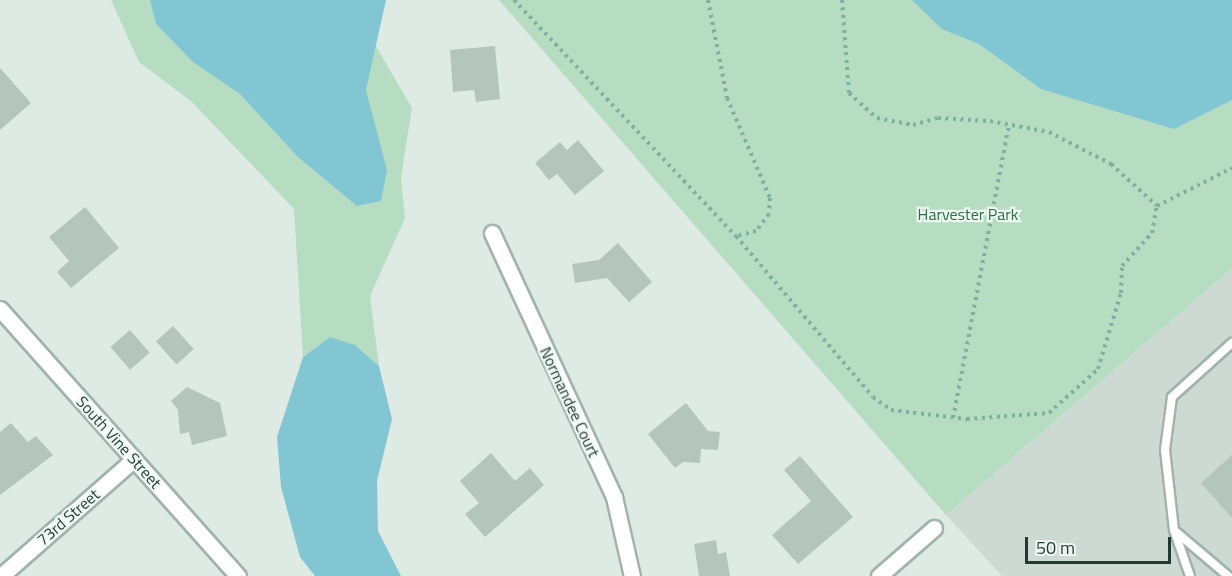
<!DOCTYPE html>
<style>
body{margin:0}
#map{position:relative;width:1232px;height:576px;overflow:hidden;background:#deebe5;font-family:"Titillium Web",sans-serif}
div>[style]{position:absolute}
.built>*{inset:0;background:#cddad4}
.green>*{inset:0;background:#b6ddc1}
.water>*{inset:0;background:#83c6d3}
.building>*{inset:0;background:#b4c5be;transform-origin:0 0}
.path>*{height:4px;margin-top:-2px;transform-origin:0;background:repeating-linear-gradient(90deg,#7db0a0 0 3px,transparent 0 7.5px)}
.roads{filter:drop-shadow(2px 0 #a1b3ac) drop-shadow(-2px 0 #a1b3ac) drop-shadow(0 2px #a1b3ac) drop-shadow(0 -2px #a1b3ac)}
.lane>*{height:8px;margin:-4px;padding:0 4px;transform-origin:4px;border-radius:4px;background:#fff}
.street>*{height:15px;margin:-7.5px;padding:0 7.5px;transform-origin:7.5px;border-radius:7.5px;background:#fff}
span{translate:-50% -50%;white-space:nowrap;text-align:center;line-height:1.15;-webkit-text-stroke:4.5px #eff7f3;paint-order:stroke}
.park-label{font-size:16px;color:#287346}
.street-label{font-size:16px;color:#1f3b34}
.scale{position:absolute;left:1025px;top:537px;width:146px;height:27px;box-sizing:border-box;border:3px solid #1f3b34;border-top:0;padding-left:8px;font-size:18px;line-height:21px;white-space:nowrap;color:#1f3b34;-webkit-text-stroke:4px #eff7f3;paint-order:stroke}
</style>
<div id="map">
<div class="built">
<i style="clip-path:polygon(1232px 268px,1232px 576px,1002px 576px,946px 515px)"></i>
</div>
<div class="green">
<i style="clip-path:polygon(111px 0,386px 0,373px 41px,412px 108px,401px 177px,405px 218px,370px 296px,379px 366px,355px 345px,330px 337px,303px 357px,294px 209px,192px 102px,139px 62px)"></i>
<i style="clip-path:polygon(499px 0,1232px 0,1232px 268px,946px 515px)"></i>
</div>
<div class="water">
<i style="clip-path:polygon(150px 0,386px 0,366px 90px,387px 170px,381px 201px,357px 206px,298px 157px,240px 94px,193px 62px,156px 24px)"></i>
<i style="clip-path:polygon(912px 0,1232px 0,1232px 100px,1174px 129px,1041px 89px,979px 44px,942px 29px)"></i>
<i style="clip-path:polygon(330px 337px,355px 345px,379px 366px,392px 419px,377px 481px,378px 531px,401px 576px,315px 576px,300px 557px,281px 487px,277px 437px,303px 357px)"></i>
</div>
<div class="building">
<i style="clip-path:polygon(495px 46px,500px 99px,476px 102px,474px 90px,453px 92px,450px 50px)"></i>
<i style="clip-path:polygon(0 68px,31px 103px,0 130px)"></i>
<i style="clip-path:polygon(578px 140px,604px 171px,575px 195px,557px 174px,549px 180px,535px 163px,560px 142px,567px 150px)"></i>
<i style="clip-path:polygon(85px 207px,119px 248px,71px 288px,57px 272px,69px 261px,49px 237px)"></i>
<i style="clip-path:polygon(618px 243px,652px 282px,629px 302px,607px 278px,575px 283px,572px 264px,599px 260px)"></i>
<i style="left:173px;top:326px;width:31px;height:23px;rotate:48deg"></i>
<i style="left:130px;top:330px;width:30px;height:26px;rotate:49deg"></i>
<i style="clip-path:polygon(187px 387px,220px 403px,227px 436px,192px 445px,189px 432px,180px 434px,178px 410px,171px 401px)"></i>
<i style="clip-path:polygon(686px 403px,708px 431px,720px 432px,718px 450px,701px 449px,700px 463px,683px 462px,675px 468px,648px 434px)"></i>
<i style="clip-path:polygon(11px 423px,28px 442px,36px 436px,53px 455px,0 495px,0 432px)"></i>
<i style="clip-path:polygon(491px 453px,515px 481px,530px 468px,544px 485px,485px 537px,465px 514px,479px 503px,460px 481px)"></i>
<i style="clip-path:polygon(1232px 455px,1232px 518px,1201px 483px)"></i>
<i style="clip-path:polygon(800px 456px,853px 517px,798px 564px,772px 535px,811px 501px,784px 470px)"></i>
<i style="clip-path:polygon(716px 540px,718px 554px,726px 552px,730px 576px,699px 576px,694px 544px)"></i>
</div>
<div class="path">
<i style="left:514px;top:0;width:324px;rotate:46.8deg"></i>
<i style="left:736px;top:236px;width:211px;rotate:49.6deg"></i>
<i style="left:873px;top:397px;width:22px;rotate:36deg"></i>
<i style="left:891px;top:410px;width:77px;rotate:6.8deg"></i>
<i style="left:967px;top:419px;width:82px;rotate:-4.2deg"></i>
<i style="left:1049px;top:413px;width:66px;rotate:-41.9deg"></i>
<i style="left:1098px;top:369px;width:79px;rotate:-73.2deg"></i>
<i style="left:1121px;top:293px;width:27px;rotate:-88deg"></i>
<i style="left:1122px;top:266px;width:45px;rotate:-47.7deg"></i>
<i style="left:1152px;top:233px;width:27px;rotate:-80deg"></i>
<i style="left:708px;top:0;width:100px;rotate:79deg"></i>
<i style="left:727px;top:98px;width:109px;rotate:66.7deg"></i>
<i style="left:770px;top:198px;width:16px;rotate:94deg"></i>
<i style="left:769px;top:214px;width:21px;rotate:127deg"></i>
<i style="left:756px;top:231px;width:21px;rotate:166deg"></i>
<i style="left:842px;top:0;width:93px;rotate:85.7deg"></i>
<i style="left:849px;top:93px;width:38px;rotate:42deg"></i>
<i style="left:877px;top:118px;width:37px;rotate:11deg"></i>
<i style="left:913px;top:125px;width:26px;rotate:-16deg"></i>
<i style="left:938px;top:118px;width:52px;rotate:3.3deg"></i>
<i style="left:990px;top:121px;width:60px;rotate:10.6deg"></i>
<i style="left:1049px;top:132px;width:70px;rotate:27.3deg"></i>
<i style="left:1111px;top:164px;width:62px;rotate:42.4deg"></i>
<i style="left:1157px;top:206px;width:84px;rotate:-26.9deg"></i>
<i style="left:953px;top:418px;width:298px;rotate:-79.2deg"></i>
</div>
<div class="roads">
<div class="lane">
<i style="left:1175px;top:531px;width:70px;rotate:40.3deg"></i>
<i style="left:1190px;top:576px;width:49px;rotate:-109.2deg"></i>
<i style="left:1174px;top:530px;width:81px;rotate:-96.4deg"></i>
<i style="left:1165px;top:450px;width:53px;rotate:-82.5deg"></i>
<i style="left:1172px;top:397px;width:81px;rotate:-42deg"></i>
</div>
<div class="street">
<i style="left:492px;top:233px;width:291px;rotate:65.2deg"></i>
<i style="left:614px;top:497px;width:81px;rotate:77.2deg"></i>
<i style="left:0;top:309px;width:358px;rotate:48.3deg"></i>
<i style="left:1px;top:576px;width:177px;rotate:-41.3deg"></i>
<i style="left:879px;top:576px;width:73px;rotate:-41.1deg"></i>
</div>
</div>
<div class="park-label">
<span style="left:968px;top:214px">Harvester Park</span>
</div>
<div class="street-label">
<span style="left:570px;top:402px;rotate:65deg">Normandee Court</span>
<span style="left:119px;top:442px;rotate:48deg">South Vine Street</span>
<span style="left:68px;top:517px;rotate:-41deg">73rd Street</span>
</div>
<div class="scale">50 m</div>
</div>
